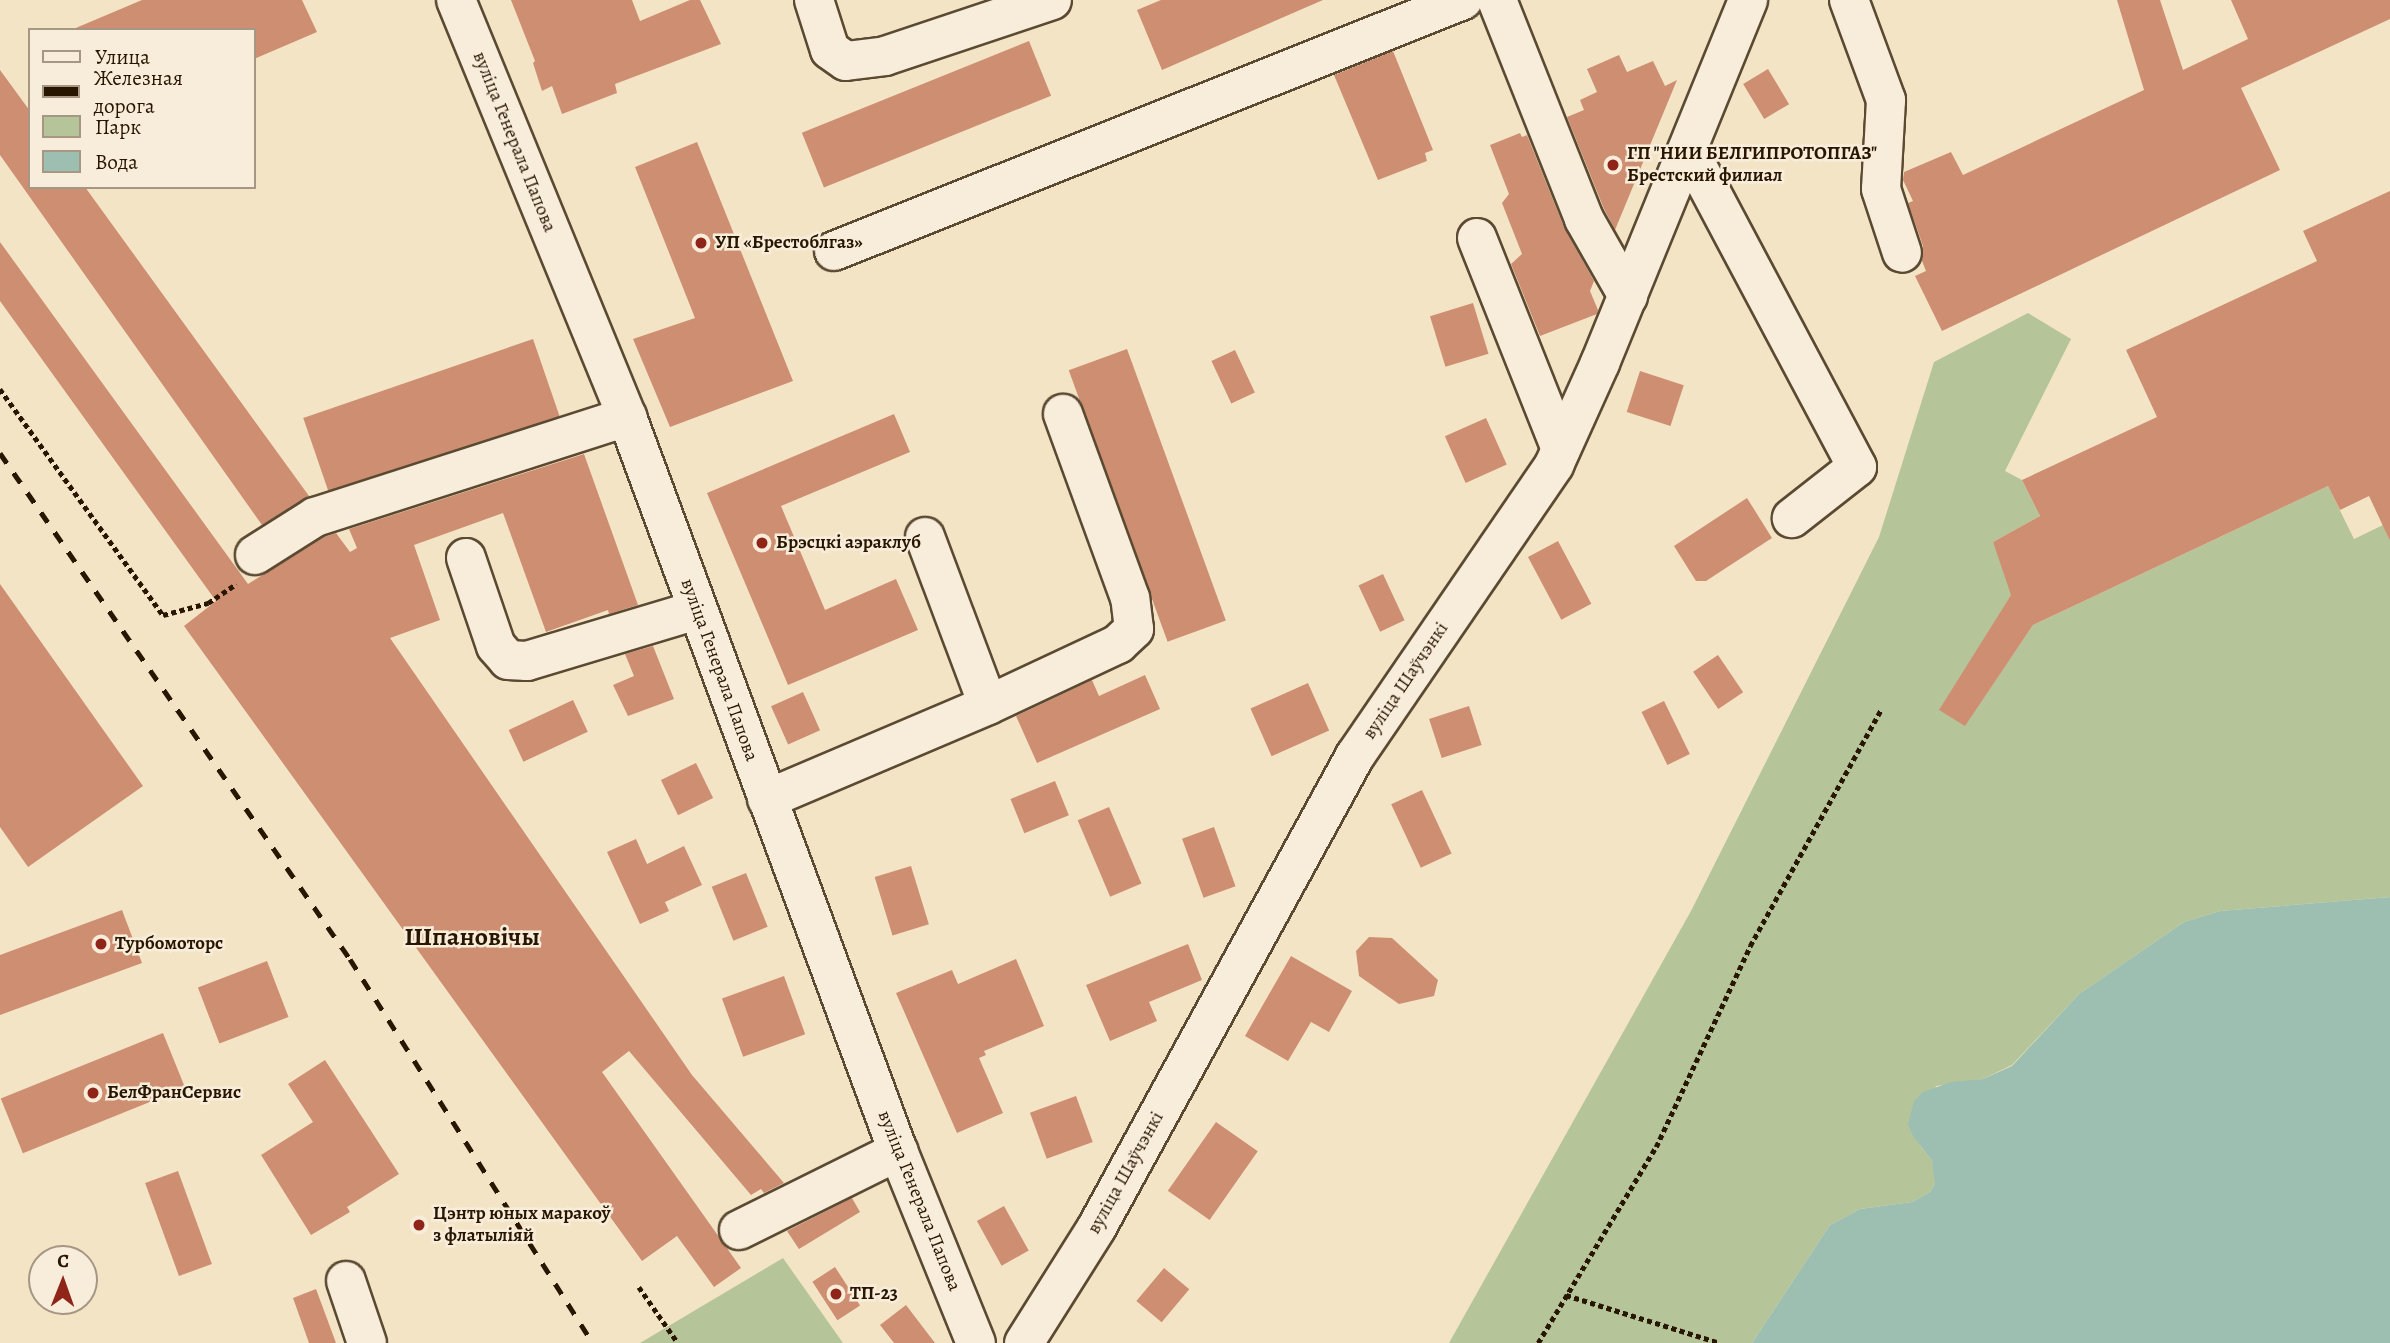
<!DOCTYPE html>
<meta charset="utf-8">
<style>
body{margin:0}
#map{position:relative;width:2390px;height:1343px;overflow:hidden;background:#f4e4c6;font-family:Alegreya,serif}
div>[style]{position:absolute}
.green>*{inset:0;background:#b5c599}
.water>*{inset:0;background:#9cbfb2}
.building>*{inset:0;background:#ce8e71;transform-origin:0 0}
.path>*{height:4.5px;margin-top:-2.25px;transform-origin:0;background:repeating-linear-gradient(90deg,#281600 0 5px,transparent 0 8.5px)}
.roads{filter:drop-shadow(2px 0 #5b4a32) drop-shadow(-2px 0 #5b4a32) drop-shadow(0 2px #5b4a32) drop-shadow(0 -2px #5b4a32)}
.minor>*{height:38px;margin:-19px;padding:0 19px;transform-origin:19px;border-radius:19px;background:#f8edda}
.rail>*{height:5px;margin-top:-2.5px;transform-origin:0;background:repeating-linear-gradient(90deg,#281600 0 12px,transparent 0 24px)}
.dots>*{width:19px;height:19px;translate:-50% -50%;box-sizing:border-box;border:4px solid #f8edda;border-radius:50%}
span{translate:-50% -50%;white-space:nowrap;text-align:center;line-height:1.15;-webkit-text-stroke:5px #f8edda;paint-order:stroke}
.street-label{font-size:19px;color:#281600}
.poi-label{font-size:19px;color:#281600;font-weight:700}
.left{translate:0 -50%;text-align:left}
.district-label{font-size:26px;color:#281600;font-weight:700}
.legend{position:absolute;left:28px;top:28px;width:228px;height:161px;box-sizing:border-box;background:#f8edda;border:2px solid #a59783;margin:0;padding:9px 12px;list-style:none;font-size:21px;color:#281600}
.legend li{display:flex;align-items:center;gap:14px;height:35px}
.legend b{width:35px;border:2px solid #a59783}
.north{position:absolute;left:28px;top:1245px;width:70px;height:70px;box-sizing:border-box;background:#f8edda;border:2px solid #a59783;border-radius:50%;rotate:1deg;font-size:19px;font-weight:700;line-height:28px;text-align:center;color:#281600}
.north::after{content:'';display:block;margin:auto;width:24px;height:32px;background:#8f2418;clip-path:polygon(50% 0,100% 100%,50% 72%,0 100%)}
</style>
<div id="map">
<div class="green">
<i style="clip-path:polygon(2028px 313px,2071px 339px,2005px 471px,2022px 480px,2040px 516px,1993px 542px,2013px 592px,1940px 710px,1965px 725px,2033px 625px,2328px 486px,2354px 539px,2383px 525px,2390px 541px,2390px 897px,2220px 911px,2184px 922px,2079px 994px,2012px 1065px,1983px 1079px,1936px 1086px,1919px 1144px,1932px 1161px,1935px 1172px,1935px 1183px,1930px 1192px,1912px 1202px,1860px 1209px,1830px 1225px,1752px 1343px,1449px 1343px,1691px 911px,1879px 537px,1934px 362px)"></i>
<i style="clip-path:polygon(783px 1258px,843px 1343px,640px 1343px)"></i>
</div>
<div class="water">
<i style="clip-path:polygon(2390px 897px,2390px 1343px,1752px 1343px,1830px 1225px,1860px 1209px,1912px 1202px,1930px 1192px,1935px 1183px,1932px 1161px,1913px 1136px,1908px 1124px,1914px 1101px,1923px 1092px,1951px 1082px,1983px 1079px,2012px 1066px,2079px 994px,2184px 922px,2220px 911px)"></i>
</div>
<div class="building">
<i style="clip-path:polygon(142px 0,302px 0,317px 32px,254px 59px,254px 30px,71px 30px)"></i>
<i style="clip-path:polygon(511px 0,632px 0,640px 21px,690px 0,700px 0,721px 44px,615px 84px,617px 93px,562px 114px,552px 86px,542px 91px,533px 63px,535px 61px)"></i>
<i style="clip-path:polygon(1161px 0,1323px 0,1162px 70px,1137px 10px)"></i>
<i style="clip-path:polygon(2117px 0,2160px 0,2183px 70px,2248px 39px,2231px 0,2390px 0,2390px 19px,2241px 88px,2280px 170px,1942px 331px,1915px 276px,1926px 271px,1922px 261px,1923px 246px,1908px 203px,1913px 201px,1903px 180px,1904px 172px,1951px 152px,1963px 175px,2144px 90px)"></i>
<i style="left:1029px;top:41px;width:59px;height:245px;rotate:68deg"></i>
<i style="clip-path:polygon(1393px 51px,1433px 150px,1425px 153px,1427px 161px,1378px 180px,1334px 75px)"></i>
<i style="clip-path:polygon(1619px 55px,1627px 72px,1653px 61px,1665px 86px,1677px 80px,1615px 230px,1604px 209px,1567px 117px,1584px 110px,1580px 100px,1597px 92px,1587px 69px)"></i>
<i style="left:1768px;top:69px;width:41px;height:29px;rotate:59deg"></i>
<i style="clip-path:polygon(0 70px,30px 111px,30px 187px,85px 187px,309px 496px,262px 525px,0 155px)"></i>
<i style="clip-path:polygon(1520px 133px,1522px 137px,1527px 135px,1564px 227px,1594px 281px,1590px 291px,1598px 310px,1597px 314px,1540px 336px,1511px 264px,1522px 254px,1502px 203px,1509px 194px,1490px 145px)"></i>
<i style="clip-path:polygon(697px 142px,793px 381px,670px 427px,633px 339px,695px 318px,635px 167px)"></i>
<i style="clip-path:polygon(2390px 191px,2390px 541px,2369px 496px,2340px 510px,2328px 486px,2033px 625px,1965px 726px,1939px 710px,2011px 595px,1993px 542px,2040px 516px,2022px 480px,2157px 417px,2126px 350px,2317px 261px,2303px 231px)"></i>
<i style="clip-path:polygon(0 242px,248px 584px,324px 537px,336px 533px,350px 552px,357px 548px,349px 529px,584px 454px,638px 605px,609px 614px,608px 610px,546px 632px,503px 513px,414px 545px,440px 620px,390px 638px,692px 1075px,784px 1183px,764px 1193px,761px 1189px,751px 1195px,629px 1051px,602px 1072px,741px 1268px,714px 1287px,677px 1236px,642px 1261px,184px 626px,216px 601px,0 301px)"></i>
<i style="left:1473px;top:303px;width:53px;height:45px;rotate:73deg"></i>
<i style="left:533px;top:339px;width:82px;height:243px;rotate:71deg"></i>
<i style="left:1127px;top:349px;width:289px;height:62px;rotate:70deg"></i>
<i style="left:1235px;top:350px;width:47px;height:26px;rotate:65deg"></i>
<i style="left:1640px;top:371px;width:46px;height:43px;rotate:18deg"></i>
<i style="clip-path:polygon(894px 414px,910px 452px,781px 506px,825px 610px,896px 579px,918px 630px,788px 685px,707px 493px)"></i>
<i style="left:1486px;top:418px;width:51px;height:45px;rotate:66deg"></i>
<i style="clip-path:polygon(1747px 498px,1772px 538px,1706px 581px,1696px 581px,1674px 546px)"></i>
<i style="left:1558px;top:541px;width:71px;height:34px;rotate:62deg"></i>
<i style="left:1383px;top:574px;width:51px;height:27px;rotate:65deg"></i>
<i style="clip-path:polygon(0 584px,143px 786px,28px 867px,0 827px)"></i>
<i style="clip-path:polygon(653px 646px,674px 699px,628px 716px,613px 685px,634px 676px,625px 654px)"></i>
<i style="left:1718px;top:655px;width:45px;height:30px;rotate:56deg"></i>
<i style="clip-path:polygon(1145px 675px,1160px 709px,1037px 763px,1016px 716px,1092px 680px,1099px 696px)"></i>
<i style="left:1308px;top:683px;width:52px;height:63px;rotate:66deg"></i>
<i style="left:803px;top:692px;width:42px;height:35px;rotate:66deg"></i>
<i style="left:573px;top:700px;width:35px;height:71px;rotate:65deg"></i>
<i style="left:1664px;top:701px;width:59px;height:25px;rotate:64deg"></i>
<i style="left:1469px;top:706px;width:41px;height:42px;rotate:72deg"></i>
<i style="left:696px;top:763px;width:39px;height:39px;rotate:64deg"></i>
<i style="left:1055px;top:781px;width:37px;height:48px;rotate:68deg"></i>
<i style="left:1422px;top:790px;width:70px;height:34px;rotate:65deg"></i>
<i style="left:1109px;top:807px;width:83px;height:34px;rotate:67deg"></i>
<i style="left:1214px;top:827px;width:63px;height:34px;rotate:70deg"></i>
<i style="clip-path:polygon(636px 839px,647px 864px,684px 846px,702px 885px,665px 902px,669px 911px,640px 924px,607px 852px)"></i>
<i style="left:911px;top:866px;width:61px;height:38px;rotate:73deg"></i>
<i style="left:746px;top:873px;width:58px;height:37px;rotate:68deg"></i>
<i style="clip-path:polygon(122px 910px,142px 963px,0 1015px,0 955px)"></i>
<i style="clip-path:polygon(1369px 937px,1392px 938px,1438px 980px,1434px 996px,1399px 1004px,1359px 976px,1356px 951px)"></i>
<i style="clip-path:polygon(1188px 944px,1202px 980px,1149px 1002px,1157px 1021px,1110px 1041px,1086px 985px)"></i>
<i style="clip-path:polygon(1291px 956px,1352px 991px,1329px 1032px,1311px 1022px,1288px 1061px,1245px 1036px)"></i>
<i style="clip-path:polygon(1016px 959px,1044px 1026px,984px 1051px,986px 1055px,979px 1058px,1003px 1113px,957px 1133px,896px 993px,952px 970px,958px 984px)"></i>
<i style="left:267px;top:961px;width:60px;height:74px;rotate:69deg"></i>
<i style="left:784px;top:976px;width:62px;height:66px;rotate:70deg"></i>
<i style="left:163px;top:1033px;width:59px;height:175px;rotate:68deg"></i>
<i style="clip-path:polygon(325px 1060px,399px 1174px,347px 1207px,350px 1212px,311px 1235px,261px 1155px,313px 1122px,288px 1084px)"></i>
<i style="left:1076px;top:1096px;width:49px;height:49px;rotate:70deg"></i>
<i style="left:1216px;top:1122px;width:51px;height:84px;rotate:35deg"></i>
<i style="left:178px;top:1171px;width:99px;height:35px;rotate:70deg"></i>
<i style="clip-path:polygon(852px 1198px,860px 1212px,799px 1249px,787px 1231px)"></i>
<i style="left:1004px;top:1206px;width:51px;height:31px;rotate:61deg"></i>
<i style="left:835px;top:1267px;width:46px;height:27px;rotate:57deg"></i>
<i style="left:1164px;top:1268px;width:33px;height:43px;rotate:40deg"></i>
<i style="clip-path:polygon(316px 1289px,336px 1343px,309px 1343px,293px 1298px)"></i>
<i style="clip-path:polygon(906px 1305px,935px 1343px,894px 1343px,880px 1325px)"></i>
</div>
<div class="path">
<i style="left:0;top:389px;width:279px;rotate:54.2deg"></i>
<i style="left:163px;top:615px;width:47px;rotate:-14.9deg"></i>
<i style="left:208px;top:603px;width:34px;rotate:-34deg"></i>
<i style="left:639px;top:1287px;width:68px;rotate:55.1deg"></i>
<i style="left:1566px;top:1295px;width:161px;rotate:17.3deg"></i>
<i style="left:1538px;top:1343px;width:229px;rotate:-59deg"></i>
<i style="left:1656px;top:1147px;width:222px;rotate:-64.9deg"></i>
<i style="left:1750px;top:946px;width:270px;rotate:-61deg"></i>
</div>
<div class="roads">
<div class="minor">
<i style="left:456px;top:0;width:451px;rotate:67.7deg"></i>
<i style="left:627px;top:417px;width:782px;rotate:69.74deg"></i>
<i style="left:898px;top:1151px;width:207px;rotate:67.9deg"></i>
<i style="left:814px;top:0;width:52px;rotate:72.3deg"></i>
<i style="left:830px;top:50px;width:19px;rotate:35deg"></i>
<i style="left:846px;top:61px;width:39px;rotate:-7deg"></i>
<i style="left:885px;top:56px;width:176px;rotate:-18.5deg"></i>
<i style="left:1497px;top:0;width:236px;rotate:68.3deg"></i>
<i style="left:1584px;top:219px;width:89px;rotate:60.3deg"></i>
<i style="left:1849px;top:0;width:107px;rotate:69.7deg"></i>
<i style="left:1886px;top:100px;width:89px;rotate:93.2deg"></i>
<i style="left:1881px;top:189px;width:67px;rotate:71.8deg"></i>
<i style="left:1688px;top:149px;width:360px;rotate:62deg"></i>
<i style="left:1857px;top:467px;width:83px;rotate:141.9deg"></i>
<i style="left:1477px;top:238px;width:227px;rotate:68.3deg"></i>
<i style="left:834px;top:251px;width:677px;rotate:-21.75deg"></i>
<i style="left:925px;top:537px;width:179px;rotate:69.4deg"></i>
<i style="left:255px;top:555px;width:71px;rotate:-32.3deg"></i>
<i style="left:315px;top:517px;width:328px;rotate:-17.8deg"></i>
<i style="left:466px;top:558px;width:93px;rotate:71.2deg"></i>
<i style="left:496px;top:646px;width:18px;rotate:49deg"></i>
<i style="left:508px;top:660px;width:19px;rotate:3deg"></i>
<i style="left:527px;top:661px;width:177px;rotate:-16.7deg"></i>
<i style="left:767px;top:799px;width:240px;rotate:-23deg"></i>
<i style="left:988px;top:705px;width:144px;rotate:-25.1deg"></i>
<i style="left:1118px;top:644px;width:22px;rotate:-43deg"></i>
<i style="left:1134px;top:629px;width:31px;rotate:-97deg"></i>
<i style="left:1130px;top:598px;width:196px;rotate:-110deg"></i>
<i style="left:739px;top:1230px;width:178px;rotate:-26.4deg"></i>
<i style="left:346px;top:1281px;width:65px;rotate:71.3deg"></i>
<i style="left:1024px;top:1343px;width:137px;rotate:-57.8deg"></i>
<i style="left:1097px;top:1227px;width:537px;rotate:-61.29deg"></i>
<i style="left:1355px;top:756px;width:353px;rotate:-55.6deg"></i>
<i style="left:1554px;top:465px;width:112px;rotate:-65.7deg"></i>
<i style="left:1600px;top:363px;width:392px;rotate:-67.8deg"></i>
</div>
</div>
<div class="rail">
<i style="left:0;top:453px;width:615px;rotate:55.33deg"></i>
<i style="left:350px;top:959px;width:454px;rotate:57.7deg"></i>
</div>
<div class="dots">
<i style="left:1613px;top:165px;background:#8f2418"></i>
<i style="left:701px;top:243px;background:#8f2418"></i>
<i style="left:762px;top:543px;background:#8f2418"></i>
<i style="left:101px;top:944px;background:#8f2418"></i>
<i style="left:93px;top:1093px;background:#8f2418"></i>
<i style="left:419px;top:1225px;background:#8f2418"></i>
<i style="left:836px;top:1294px;background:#8f2418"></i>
</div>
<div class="street-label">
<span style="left:514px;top:142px;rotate:68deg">вуліца Генерала Папова</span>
<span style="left:719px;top:670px;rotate:70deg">вуліца Генерала Папова</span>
<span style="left:1406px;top:681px;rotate:-56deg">вуліца Шаўчэнкі</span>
<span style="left:1126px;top:1173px;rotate:-61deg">вуліца Шаўчэнкі</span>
<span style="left:919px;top:1201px;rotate:68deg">вуліца Генерала Папова</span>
</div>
<div class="poi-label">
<span class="left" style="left:1627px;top:165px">ГП "НИИ БЕЛГИПРОТОПГАЗ"<br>Брестский филиал</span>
<span class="left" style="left:715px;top:243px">УП «Брестоблгаз»</span>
<span class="left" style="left:776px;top:543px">Брэсцкі аэраклуб</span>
<span class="left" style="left:115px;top:944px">Турбомоторс</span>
<span class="left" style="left:107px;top:1093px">БелФранСервис</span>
<span class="left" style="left:433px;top:1225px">Цэнтр юных маракоў<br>з флатыліяй</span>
<span class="left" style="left:850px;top:1294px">ТП-23</span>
</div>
<div class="district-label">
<span style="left:472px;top:937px">Шпановічы</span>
</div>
<ul class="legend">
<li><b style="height:9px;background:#f8edda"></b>Улица</li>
<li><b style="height:9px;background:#281600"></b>Железная дорога</li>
<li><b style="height:19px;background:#b5c599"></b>Парк</li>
<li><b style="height:19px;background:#9cbfb2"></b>Вода</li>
</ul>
<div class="north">С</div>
</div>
